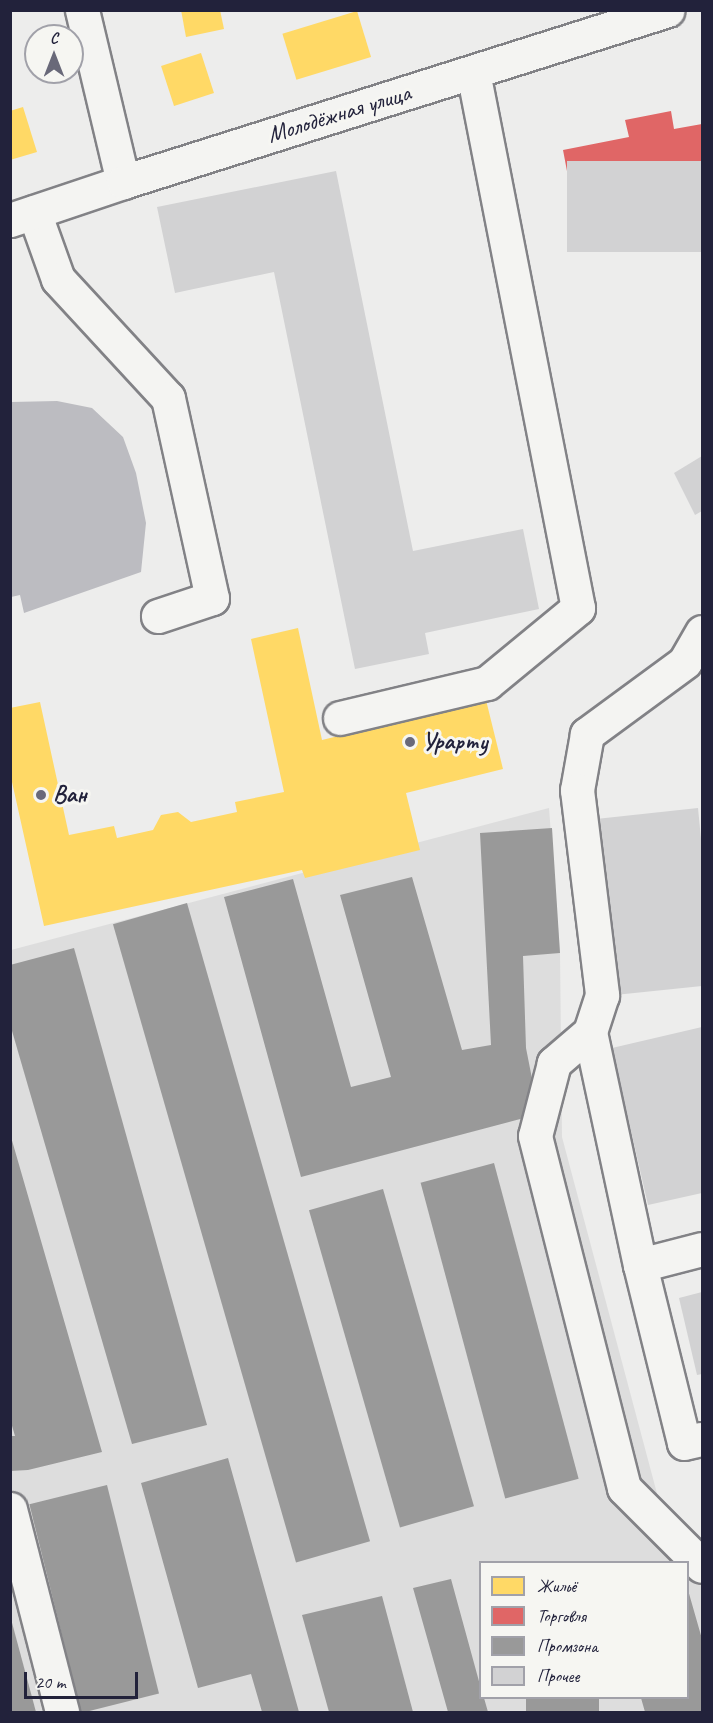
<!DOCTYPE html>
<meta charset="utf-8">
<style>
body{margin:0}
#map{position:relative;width:713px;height:1723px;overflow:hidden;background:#ededec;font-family:Caveat,sans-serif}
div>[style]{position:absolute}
.built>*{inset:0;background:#ddd}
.water>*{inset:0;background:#bcbcc1}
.homes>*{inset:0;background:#ffd966;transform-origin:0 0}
.shops>*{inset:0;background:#e06666}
.industry>*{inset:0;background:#999;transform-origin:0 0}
.building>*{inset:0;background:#d2d2d3;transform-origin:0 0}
.roads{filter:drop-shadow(2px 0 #828286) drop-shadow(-2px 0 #828286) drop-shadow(0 2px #828286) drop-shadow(0 -2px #828286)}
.minor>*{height:33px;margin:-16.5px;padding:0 16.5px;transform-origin:16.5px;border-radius:16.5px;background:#f4f4f2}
.dots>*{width:16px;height:16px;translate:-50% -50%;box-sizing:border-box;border:3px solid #f6f6f2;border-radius:50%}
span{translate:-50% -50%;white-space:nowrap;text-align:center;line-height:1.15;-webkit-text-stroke:6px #f6f6f2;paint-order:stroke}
.street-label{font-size:24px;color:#22223b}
.poi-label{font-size:24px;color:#22223b;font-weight:700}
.left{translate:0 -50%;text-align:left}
.frame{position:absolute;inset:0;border:12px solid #22223b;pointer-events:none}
.legend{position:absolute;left:479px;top:1561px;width:210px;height:138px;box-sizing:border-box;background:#f6f6f2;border:2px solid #a1a1a9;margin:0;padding:8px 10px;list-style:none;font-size:18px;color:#22223b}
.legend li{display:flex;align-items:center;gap:12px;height:30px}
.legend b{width:30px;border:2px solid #a1a1a9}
.north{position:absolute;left:24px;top:24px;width:60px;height:60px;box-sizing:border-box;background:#f6f6f2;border:2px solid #a1a1a9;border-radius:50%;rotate:0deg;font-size:16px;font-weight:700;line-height:24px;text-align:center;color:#22223b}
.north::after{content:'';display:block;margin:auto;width:21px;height:27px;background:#696979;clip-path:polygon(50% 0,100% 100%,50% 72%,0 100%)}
.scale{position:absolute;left:24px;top:1672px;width:114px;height:27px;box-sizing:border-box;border:3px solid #22223b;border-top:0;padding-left:8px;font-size:18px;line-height:21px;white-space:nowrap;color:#22223b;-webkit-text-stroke:4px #f6f6f2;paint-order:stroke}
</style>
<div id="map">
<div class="built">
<i style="clip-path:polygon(evenodd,549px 808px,560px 953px,562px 1137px,663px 1516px,702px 1547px,702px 1712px,11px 1712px,11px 950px,549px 808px,480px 1562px,688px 1562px,688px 1698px,480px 1698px,480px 1562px)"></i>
</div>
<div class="water">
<i style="clip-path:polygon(57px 401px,92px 408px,123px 437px,136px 473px,146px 523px,141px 572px,24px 613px,20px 595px,11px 597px,11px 402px)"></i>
</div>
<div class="homes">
<i style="clip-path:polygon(181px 10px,220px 10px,224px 29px,186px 37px)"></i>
<i style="left:357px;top:11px;width:48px;height:78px;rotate:73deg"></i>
<i style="left:201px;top:53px;width:42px;height:42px;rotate:72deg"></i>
<i style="clip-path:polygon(23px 107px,37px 152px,10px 160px,10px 111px)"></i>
<i style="clip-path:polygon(298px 628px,322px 740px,486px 700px,503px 769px,406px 793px,420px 850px,305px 878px,302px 870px,44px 926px,10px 773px,10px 708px,40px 702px,69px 835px,114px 826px,117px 838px,153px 830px,161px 815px,178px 812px,191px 822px,237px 812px,235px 802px,284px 792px,251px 639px)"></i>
</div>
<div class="shops">
<i style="clip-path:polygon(671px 111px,674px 129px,702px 124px,702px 161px,570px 187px,563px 150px,629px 137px,625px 120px)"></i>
</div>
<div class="industry">
<i style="clip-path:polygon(552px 828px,560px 953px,523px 956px,526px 1048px,539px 1114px,301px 1177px,224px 897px,293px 879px,351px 1087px,391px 1077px,340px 895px,412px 877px,462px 1050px,491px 1045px,480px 833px)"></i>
<i style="left:187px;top:903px;width:664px;height:77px;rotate:74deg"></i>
<i style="clip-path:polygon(74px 948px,207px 1425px,132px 1444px,10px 1024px,10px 965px)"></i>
<i style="clip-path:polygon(11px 1137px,102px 1452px,28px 1470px,10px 1471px,10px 1436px,15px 1436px,10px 1419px)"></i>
<i style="left:494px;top:1163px;width:327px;height:76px;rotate:75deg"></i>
<i style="left:383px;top:1189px;width:330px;height:77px;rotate:74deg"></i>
<i style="clip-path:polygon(228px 1458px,299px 1712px,262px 1712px,251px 1674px,198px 1688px,141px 1483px)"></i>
<i style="left:107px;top:1485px;width:215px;height:80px;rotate:76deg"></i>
<i style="clip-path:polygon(451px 1579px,480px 1685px,480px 1698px,484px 1698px,488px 1712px,448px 1712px,413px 1588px)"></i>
<i style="clip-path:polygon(688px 1590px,702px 1639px,702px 1712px,645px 1712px,641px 1698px,688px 1698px)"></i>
<i style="clip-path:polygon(382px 1596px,413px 1712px,329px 1712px,302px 1615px)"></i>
<i style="clip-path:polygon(11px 1619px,36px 1712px,10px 1712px)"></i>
<i style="left:526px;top:1698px;width:73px;height:15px"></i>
</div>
<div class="building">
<i style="left:702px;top:161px;width:91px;height:135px;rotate:90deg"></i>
<i style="clip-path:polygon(336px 171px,413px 551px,523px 529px,539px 609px,425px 633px,429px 654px,355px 669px,274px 272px,175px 293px,157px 207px)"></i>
<i style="clip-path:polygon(702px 456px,702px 511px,695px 515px,674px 473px)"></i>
<i style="clip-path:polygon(698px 808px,702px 849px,702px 986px,615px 995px,596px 819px)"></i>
<i style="clip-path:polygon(702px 1027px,702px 1193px,648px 1205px,612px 1048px)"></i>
<i style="clip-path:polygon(702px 1292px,702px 1374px,697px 1375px,679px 1298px)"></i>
</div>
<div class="roads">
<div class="minor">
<i style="left:82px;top:10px;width:177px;rotate:76.6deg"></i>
<i style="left:34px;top:212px;width:71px;rotate:70.3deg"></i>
<i style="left:58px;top:279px;width:162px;rotate:47.3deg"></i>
<i style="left:168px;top:398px;width:205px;rotate:77.6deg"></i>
<i style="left:212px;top:598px;width:57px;rotate:161.6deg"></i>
<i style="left:10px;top:220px;width:119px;rotate:-18.6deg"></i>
<i style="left:123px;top:182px;width:571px;rotate:-17.52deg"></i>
<i style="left:702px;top:632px;width:34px;rotate:120deg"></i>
<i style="left:685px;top:662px;width:122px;rotate:143.7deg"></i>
<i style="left:587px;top:734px;width:57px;rotate:100.1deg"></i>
<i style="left:577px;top:790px;width:207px;rotate:83deg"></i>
<i style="left:602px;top:995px;width:39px;rotate:108deg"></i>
<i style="left:590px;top:1032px;width:48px;rotate:139.3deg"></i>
<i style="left:554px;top:1063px;width:75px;rotate:104.6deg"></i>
<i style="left:535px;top:1136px;width:363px;rotate:75.8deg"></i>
<i style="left:624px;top:1488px;width:110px;rotate:45deg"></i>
<i style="left:340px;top:718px;width:151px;rotate:-13.4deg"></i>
<i style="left:487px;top:683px;width:118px;rotate:-39.5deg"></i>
<i style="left:578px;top:608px;width:546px;rotate:-101.08deg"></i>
<i style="left:590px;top:1032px;width:238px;rotate:77.9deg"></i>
<i style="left:640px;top:1265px;width:183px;rotate:76.1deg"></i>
<i style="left:684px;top:1443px;width:18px;rotate:-13deg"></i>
<i style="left:640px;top:1265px;width:64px;rotate:-14.5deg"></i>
<i style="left:10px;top:1509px;width:210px;rotate:75.6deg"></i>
</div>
</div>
<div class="dots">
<i style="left:410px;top:742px;background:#696979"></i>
<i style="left:41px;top:795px;background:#696979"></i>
</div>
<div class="street-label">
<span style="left:339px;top:114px;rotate:-17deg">Молодёжная улица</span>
</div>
<div class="poi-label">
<span class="left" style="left:422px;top:742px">Урарту</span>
<span class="left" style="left:53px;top:795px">Ван</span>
</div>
<div class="frame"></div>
<ul class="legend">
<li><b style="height:16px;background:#ffd966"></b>Жильё</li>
<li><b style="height:16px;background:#e06666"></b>Торговля</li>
<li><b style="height:16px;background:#999"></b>Промзона</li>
<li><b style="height:16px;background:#d2d2d3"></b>Прочее</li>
</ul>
<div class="north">С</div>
<div class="scale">20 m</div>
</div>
